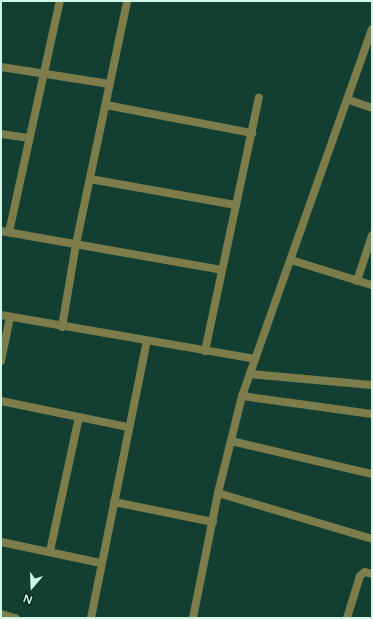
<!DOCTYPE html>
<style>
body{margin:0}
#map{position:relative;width:373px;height:619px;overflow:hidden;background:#123f31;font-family:"Varela Round",sans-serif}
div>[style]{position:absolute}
.minor>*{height:8px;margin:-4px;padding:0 4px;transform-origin:4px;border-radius:4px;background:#7c7d4b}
span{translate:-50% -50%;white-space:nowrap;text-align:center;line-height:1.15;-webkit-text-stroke:3.5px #01241a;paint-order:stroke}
.frame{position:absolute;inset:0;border:2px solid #cff7e7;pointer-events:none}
.north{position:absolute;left:12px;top:567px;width:40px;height:40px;-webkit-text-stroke:3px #01241a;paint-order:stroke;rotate:199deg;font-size:11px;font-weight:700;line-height:16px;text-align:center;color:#cff7e7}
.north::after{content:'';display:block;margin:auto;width:14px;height:18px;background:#cff7e7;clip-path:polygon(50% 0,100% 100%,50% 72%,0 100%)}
</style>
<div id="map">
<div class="minor">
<i style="left:1px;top:67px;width:110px;rotate:8.9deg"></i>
<i style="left:349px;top:100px;width:24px;rotate:19deg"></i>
<i style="left:106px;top:105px;width:149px;rotate:10.9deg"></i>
<i style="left:1px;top:134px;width:28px;rotate:8deg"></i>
<i style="left:90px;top:179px;width:148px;rotate:10.1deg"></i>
<i style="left:1px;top:231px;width:224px;rotate:10deg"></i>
<i style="left:9px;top:232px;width:237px;rotate:-77.6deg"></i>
<i style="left:291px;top:260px;width:85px;rotate:17.2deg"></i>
<i style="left:357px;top:281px;width:48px;rotate:-71.9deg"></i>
<i style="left:1px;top:315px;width:258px;rotate:9.8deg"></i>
<i style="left:62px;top:327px;width:84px;rotate:-80.4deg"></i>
<i style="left:76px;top:244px;width:248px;rotate:-78.1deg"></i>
<i style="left:205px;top:351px;width:259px;rotate:-78deg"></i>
<i style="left:1px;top:361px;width:45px;rotate:-78.4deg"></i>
<i style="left:250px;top:374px;width:122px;rotate:5.2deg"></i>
<i style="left:242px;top:396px;width:131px;rotate:7.9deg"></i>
<i style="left:1px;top:401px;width:130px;rotate:11.6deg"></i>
<i style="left:231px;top:441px;width:145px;rotate:13.2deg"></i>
<i style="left:218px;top:493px;width:161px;rotate:16.6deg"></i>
<i style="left:114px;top:502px;width:101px;rotate:11.4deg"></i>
<i style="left:1px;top:542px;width:102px;rotate:11.9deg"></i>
<i style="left:50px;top:551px;width:137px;rotate:-77.8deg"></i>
<i style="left:1px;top:614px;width:15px;rotate:16deg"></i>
<i style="left:91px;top:618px;width:283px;rotate:-78.6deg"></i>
<i style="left:193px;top:618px;width:127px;rotate:-78.7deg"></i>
<i style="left:218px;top:493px;width:100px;rotate:-76.1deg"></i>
<i style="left:242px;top:396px;width:389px;rotate:-70.5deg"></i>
<i style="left:347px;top:618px;width:44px;rotate:-72.8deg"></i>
<i style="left:360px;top:576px;width:6px;rotate:-39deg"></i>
<i style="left:365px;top:572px;width:7px;rotate:16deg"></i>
</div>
<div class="frame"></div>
<div class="north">N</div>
</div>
